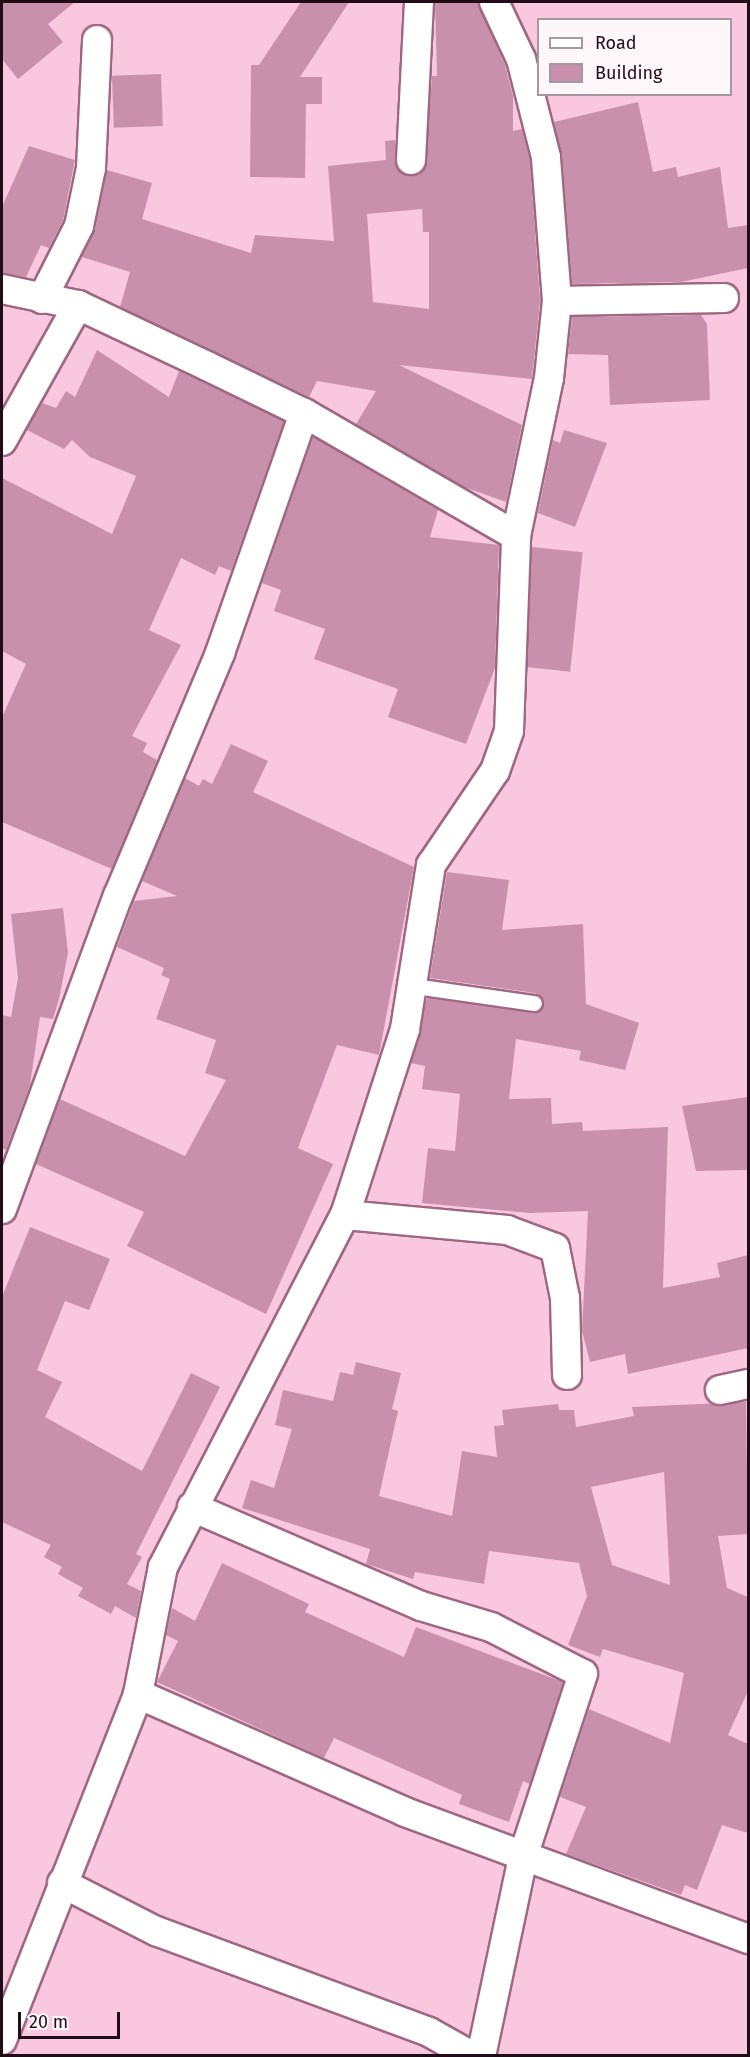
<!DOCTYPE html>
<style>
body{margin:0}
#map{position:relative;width:750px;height:2057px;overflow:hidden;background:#f9c8de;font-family:"Fira Sans",sans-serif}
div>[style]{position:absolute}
.building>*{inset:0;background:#c990ac;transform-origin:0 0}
.roads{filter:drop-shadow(2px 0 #9e6882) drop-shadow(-2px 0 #9e6882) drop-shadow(0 2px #9e6882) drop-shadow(0 -2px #9e6882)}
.lane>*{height:15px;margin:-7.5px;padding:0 7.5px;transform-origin:7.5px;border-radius:7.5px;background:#fff}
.street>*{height:28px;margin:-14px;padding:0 14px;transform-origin:14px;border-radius:14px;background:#fff}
span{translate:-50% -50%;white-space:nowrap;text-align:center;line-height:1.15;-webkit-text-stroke:6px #fdf7fa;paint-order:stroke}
.frame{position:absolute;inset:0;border:3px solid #210d17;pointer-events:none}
.legend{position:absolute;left:537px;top:18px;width:195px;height:78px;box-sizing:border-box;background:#fdf7fa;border:2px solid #a5999f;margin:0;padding:8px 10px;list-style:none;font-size:18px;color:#210d17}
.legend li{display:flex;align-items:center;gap:12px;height:30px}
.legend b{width:30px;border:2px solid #a5999f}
.scale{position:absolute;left:18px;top:2012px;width:102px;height:27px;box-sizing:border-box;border:3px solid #210d17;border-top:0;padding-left:8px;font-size:18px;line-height:21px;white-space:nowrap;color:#210d17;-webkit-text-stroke:4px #fdf7fa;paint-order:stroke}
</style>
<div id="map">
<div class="building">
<i style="clip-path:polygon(2px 2px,75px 2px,48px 24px,63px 42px,18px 79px,2px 59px)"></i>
<i style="clip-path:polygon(301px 2px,349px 2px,300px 77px,322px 77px,322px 104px,306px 104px,305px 178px,250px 177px,251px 65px,259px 65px)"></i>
<i style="clip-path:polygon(evenodd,435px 2px,478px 2px,505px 65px,513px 96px,513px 131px,522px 129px,530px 160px,540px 301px,532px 379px,399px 365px,522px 425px,506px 502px,464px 487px,356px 424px,376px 391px,317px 381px,309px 397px,120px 307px,130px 272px,82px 257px,95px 230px,107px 170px,152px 183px,142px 219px,251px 253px,255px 235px,334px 241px,328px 166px,386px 160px,385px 141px,395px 140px,395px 160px,402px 173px,418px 175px,425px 168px,432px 76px,437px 76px,435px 2px,422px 209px,423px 232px,429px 232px,429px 309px,373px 302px,367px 214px,422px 209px)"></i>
<i style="left:161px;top:74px;width:52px;height:49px;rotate:88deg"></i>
<i style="clip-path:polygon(638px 102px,653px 172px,676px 167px,678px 177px,720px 167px,728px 228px,748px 225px,748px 268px,681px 282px,572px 284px,562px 156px,554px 122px)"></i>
<i style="clip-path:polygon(29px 146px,75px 160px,63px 220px,49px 248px,41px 245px,26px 277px,2px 273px,2px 207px)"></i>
<i style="clip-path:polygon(701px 315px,707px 324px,710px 400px,610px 405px,608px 355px,568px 354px,572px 317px)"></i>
<i style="clip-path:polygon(97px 350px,169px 397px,179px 371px,284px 421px,231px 571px,219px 566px,215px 575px,181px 558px,149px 630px,181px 645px,132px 736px,147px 743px,143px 752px,157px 760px,112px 869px,2px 822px,2px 717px,26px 664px,2px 651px,2px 478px,112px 534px,136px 476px,90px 457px,72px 440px,64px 449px,27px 430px,42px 403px,56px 408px,66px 391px,75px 397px)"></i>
<i style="clip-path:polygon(564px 430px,607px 443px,575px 527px,538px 513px,553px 440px,560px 443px)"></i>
<i style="clip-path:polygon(313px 437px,438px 510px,430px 537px,499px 545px,495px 668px,466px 744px,388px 717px,398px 689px,314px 659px,325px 629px,274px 611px,281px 590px,262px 583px)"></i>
<i style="left:532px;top:547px;width:51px;height:120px;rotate:6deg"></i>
<i style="clip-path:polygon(231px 744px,268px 761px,253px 792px,414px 867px,379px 1055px,337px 1045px,298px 1148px,333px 1164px,266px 1314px,127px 1246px,144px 1212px,36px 1164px,60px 1099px,185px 1156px,226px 1080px,205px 1073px,216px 1040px,156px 1019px,170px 979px,161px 975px,164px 968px,117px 947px,134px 901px,177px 896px,142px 881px,185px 778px,199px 786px,203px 779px,212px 784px)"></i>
<i style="clip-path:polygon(447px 872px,509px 880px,502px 930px,583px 924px,586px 1004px,639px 1023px,625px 1070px,579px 1060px,581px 1051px,516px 1039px,509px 1099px,551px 1098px,552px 1124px,582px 1122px,583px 1131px,668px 1127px,663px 1288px,720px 1277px,717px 1263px,748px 1255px,748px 1348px,628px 1374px,625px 1354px,590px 1362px,582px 1331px,588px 1211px,530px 1213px,422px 1203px,428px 1148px,455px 1151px,460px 1094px,422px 1089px,425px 1066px,411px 1063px,427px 998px,533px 1013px,544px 1004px,535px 993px,430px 978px)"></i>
<i style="clip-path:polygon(63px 908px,68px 953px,59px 999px,53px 1019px,40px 1017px,30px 1085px,6px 1150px,2px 1148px,2px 1015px,11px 1017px,18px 978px,11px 914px)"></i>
<i style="clip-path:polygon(748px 1097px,748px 1170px,696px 1171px,682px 1106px)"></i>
<i style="clip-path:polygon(30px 1227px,110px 1259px,89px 1310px,65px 1301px,37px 1370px,62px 1382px,45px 1417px,142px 1471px,191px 1373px,220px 1387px,136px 1554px,142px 1557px,127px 1584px,141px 1591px,136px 1618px,115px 1606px,111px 1614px,78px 1596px,83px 1588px,58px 1574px,62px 1567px,44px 1557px,51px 1545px,2px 1522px,2px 1297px)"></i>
<i style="clip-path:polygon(evenodd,356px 1362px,401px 1373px,392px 1409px,398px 1411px,379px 1496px,452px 1516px,462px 1451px,497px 1457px,494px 1426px,504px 1425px,502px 1410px,558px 1404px,559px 1410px,574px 1410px,576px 1427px,634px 1416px,632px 1407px,746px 1402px,748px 1534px,718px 1536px,727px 1588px,748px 1597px,748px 1691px,728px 1735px,748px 1744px,748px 1833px,722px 1825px,697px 1890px,685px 1885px,681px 1895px,566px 1854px,586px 1807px,560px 1797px,589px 1709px,670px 1743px,684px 1673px,603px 1649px,600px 1657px,568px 1645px,587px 1596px,579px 1563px,489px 1551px,484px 1584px,415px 1572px,413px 1579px,366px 1564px,370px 1549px,242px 1508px,251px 1480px,274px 1488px,292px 1429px,275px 1425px,283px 1390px,333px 1401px,340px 1372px,353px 1375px,356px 1362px,664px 1472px,670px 1585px,612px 1565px,591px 1487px,664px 1472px)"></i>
<i style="clip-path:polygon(222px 1563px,309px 1604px,305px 1612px,404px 1657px,416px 1627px,563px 1682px,530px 1784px,523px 1781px,509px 1822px,459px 1804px,462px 1795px,334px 1738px,324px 1758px,157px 1682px,178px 1641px,166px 1635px,172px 1608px,195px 1621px)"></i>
</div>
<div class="roads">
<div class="lane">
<i style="left:414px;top:986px;width:121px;rotate:8.1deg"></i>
</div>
<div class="street">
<i style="left:411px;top:160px;width:158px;rotate:-87.1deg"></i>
<i style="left:2px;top:289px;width:78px;rotate:11.9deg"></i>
<i style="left:78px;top:305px;width:143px;rotate:25.3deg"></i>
<i style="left:207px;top:366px;width:108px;rotate:25.9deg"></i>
<i style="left:304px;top:413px;width:245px;rotate:30.1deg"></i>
<i style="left:42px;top:299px;width:82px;rotate:-63.1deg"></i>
<i style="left:79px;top:226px;width:59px;rotate:-78.3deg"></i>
<i style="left:91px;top:168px;width:128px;rotate:-87.3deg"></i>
<i style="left:557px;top:301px;width:167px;rotate:-1deg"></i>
<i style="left:2px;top:441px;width:156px;rotate:-60.8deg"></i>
<i style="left:2px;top:1209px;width:334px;rotate:-69.7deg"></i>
<i style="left:118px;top:896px;width:264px;rotate:-67.2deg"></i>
<i style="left:220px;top:653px;width:254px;rotate:-70.7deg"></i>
<i style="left:345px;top:1215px;width:163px;rotate:5.3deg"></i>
<i style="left:507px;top:1230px;width:51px;rotate:20.6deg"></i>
<i style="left:555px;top:1248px;width:51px;rotate:78.7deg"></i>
<i style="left:565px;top:1298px;width:77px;rotate:88.5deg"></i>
<i style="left:720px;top:1390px;width:29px;rotate:-12deg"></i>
<i style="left:192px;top:1507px;width:249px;rotate:23.4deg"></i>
<i style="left:421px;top:1606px;width:73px;rotate:16.7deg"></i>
<i style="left:491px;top:1627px;width:103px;rotate:27.1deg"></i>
<i style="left:583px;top:1674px;width:193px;rotate:108.2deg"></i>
<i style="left:523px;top:1857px;width:203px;rotate:101.9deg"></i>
<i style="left:138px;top:1694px;width:292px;rotate:23.8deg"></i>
<i style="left:405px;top:1812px;width:366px;rotate:20.3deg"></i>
<i style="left:62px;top:1883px;width:106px;rotate:27.1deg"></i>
<i style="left:156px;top:1931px;width:291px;rotate:20.3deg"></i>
<i style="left:429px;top:2032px;width:49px;rotate:29.2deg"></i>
<i style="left:2px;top:2040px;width:372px;rotate:-68.5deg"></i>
<i style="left:138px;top:1694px;width:129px;rotate:-78.9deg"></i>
<i style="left:163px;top:1567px;width:396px;rotate:-62.7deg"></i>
<i style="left:345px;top:1215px;width:195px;rotate:-72.1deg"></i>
<i style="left:405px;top:1029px;width:166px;rotate:-81deg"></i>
<i style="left:431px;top:865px;width:114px;rotate:-55.8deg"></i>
<i style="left:495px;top:771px;width:42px;rotate:-70.7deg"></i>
<i style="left:509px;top:731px;width:195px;rotate:-87.9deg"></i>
<i style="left:516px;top:536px;width:161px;rotate:-78.2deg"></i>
<i style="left:549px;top:378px;width:77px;rotate:-84.1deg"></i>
<i style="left:557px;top:301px;width:144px;rotate:-94.4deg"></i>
<i style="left:546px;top:157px;width:101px;rotate:-104.3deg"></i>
<i style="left:521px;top:59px;width:63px;rotate:-115.3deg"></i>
</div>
</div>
<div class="frame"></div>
<ul class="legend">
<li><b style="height:8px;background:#fff"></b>Road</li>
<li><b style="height:16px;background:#c990ac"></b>Building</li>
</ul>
<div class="scale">20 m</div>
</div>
